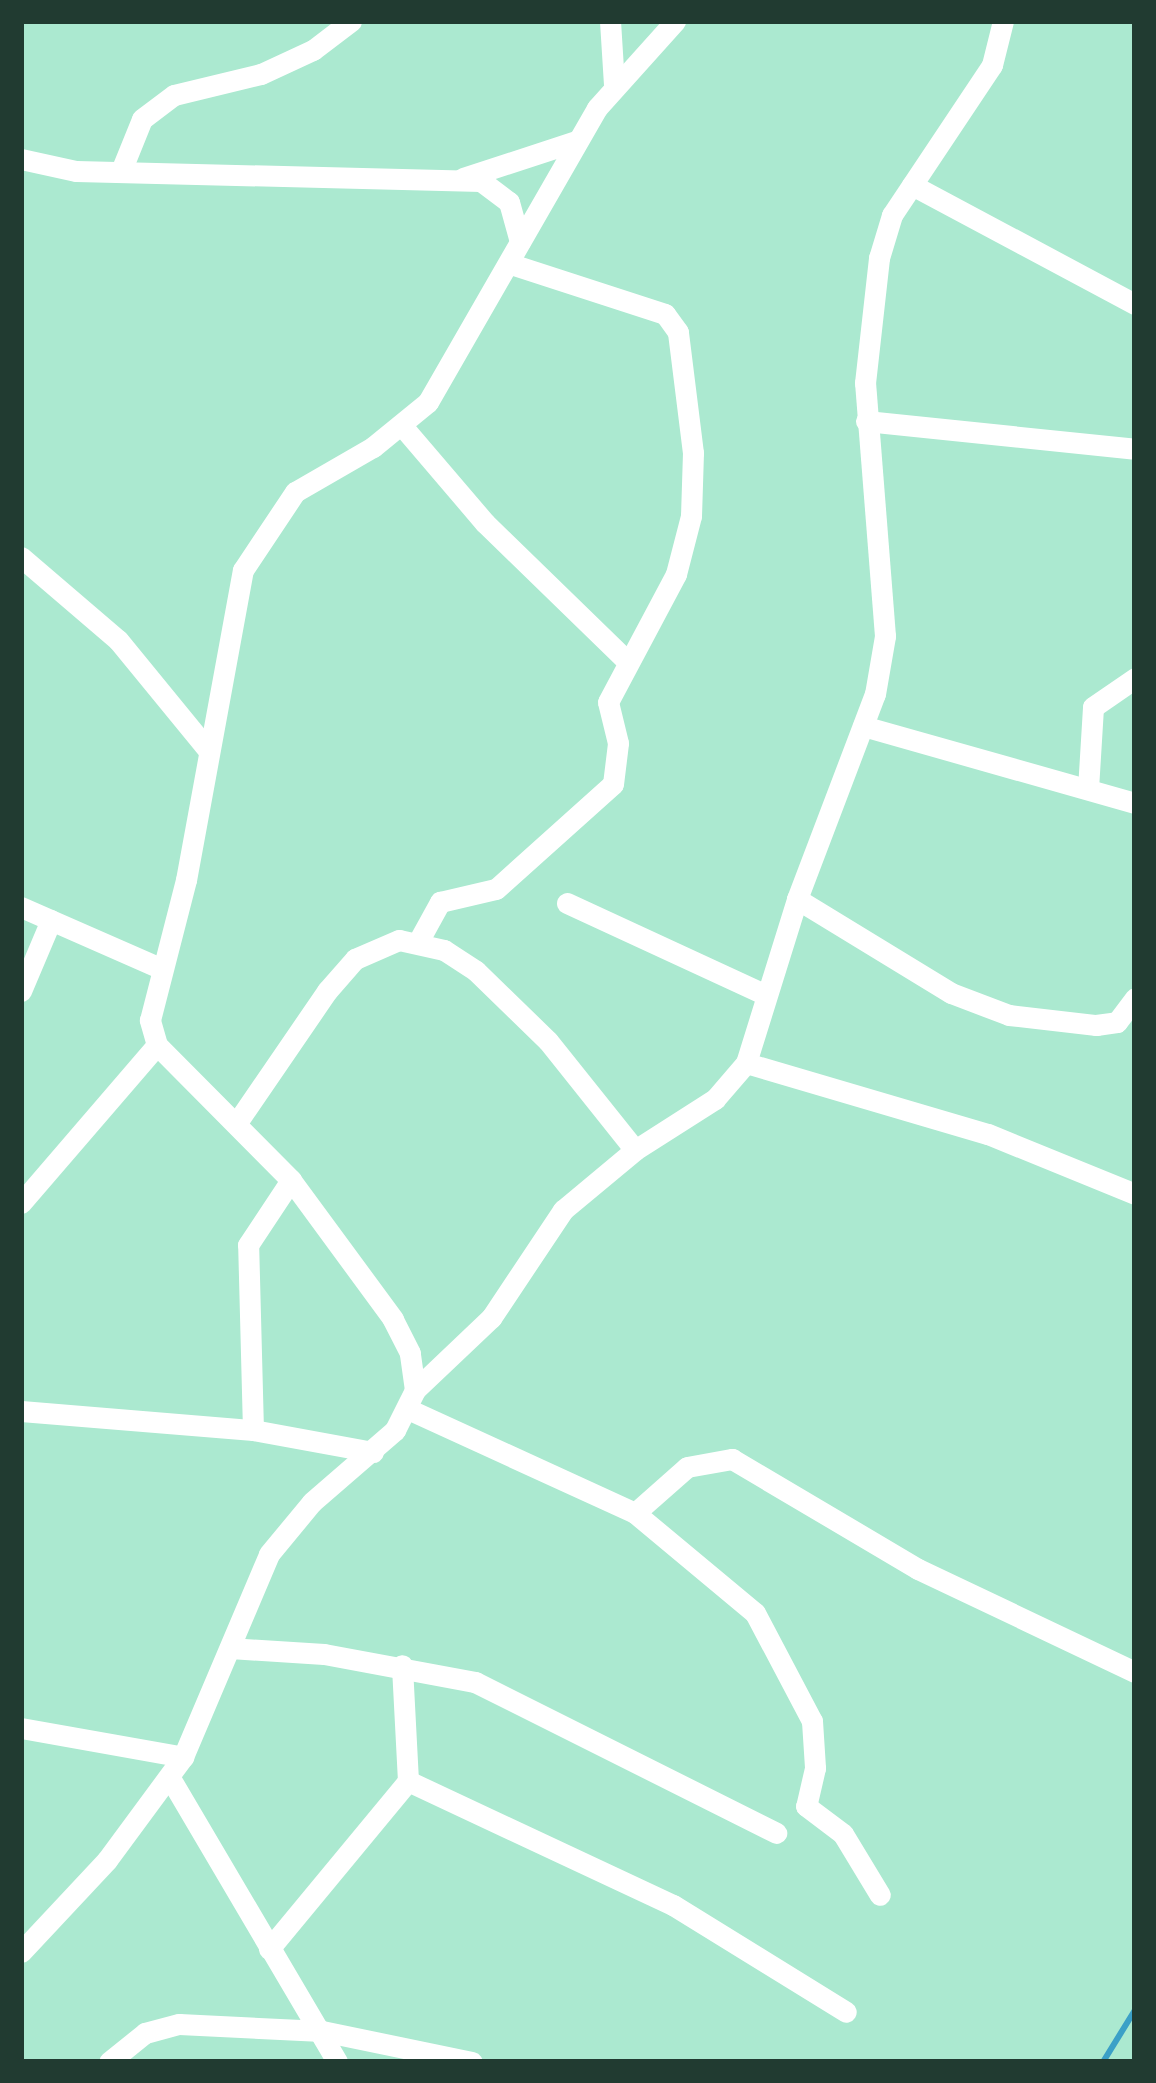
<!DOCTYPE html>
<style>
body{margin:0}
#map{position:relative;width:1156px;height:2083px;overflow:hidden;background:#abe9d0;font-family:"Noto Sans",sans-serif}
div>[style]{position:absolute}
.stream>*{height:6px;margin:-3px;padding:0 3px;transform-origin:3px;border-radius:3px;background:#3ba0c7}
.street>*{height:21px;margin:-10.5px;padding:0 10.5px;transform-origin:10.5px;border-radius:10.5px;background:#fff}
span{translate:-50% -50%;white-space:nowrap;text-align:center;line-height:1.15;-webkit-text-stroke:9px #f2fef8;paint-order:stroke}
.frame{position:absolute;inset:0;border:24px solid #213b31;pointer-events:none}
</style>
<div id="map">
<div class="stream">
<i style="left:1103px;top:2062px;width:61px;rotate:-58.4deg"></i>
</div>
<div class="street">
<i style="left:610px;top:21px;width:63px;rotate:86.4deg"></i>
<i style="left:21px;top:159px;width:56px;rotate:12.3deg"></i>
<i style="left:76px;top:171px;width:405px;rotate:1.4deg"></i>
<i style="left:481px;top:181px;width:35px;rotate:37deg"></i>
<i style="left:509px;top:202px;width:41px;rotate:74.6deg"></i>
<i style="left:121px;top:171px;width:56px;rotate:-68deg"></i>
<i style="left:142px;top:119px;width:40px;rotate:-37deg"></i>
<i style="left:174px;top:95px;width:89px;rotate:-13.6deg"></i>
<i style="left:261px;top:74px;width:57px;rotate:-24.8deg"></i>
<i style="left:313px;top:50px;width:48px;rotate:-37.3deg"></i>
<i style="left:463px;top:178px;width:119px;rotate:-18.1deg"></i>
<i style="left:912px;top:185px;width:253px;rotate:28.1deg"></i>
<i style="left:866px;top:421px;width:270px;rotate:5.9deg"></i>
<i style="left:403px;top:427px;width:126px;rotate:49.5deg"></i>
<i style="left:485px;top:523px;width:199px;rotate:44.2deg"></i>
<i style="left:21px;top:557px;width:128px;rotate:40.6deg"></i>
<i style="left:118px;top:640px;width:142px;rotate:50.7deg"></i>
<i style="left:863px;top:726px;width:283px;rotate:15.8deg"></i>
<i style="left:1088px;top:789px;width:82px;rotate:-86.5deg"></i>
<i style="left:1093px;top:707px;width:51px;rotate:-34.6deg"></i>
<i style="left:797px;top:899px;width:180px;rotate:31.4deg"></i>
<i style="left:951px;top:993px;width:62px;rotate:20.8deg"></i>
<i style="left:1009px;top:1015px;width:88px;rotate:6.6deg"></i>
<i style="left:1096px;top:1025px;width:21px;rotate:-8deg"></i>
<i style="left:1117px;top:1022px;width:30px;rotate:-53deg"></i>
<i style="left:567px;top:903px;width:217px;rotate:24.8deg"></i>
<i style="left:21px;top:907px;width:154px;rotate:23.7deg"></i>
<i style="left:418px;top:942px;width:46px;rotate:-61.2deg"></i>
<i style="left:440px;top:902px;width:57px;rotate:-13.1deg"></i>
<i style="left:496px;top:889px;width:157px;rotate:-41.9deg"></i>
<i style="left:613px;top:784px;width:41px;rotate:-83deg"></i>
<i style="left:618px;top:743px;width:42px;rotate:-103.7deg"></i>
<i style="left:608px;top:702px;width:145px;rotate:-62deg"></i>
<i style="left:676px;top:574px;width:60px;rotate:-75.5deg"></i>
<i style="left:691px;top:516px;width:63px;rotate:-88.2deg"></i>
<i style="left:693px;top:453px;width:122px;rotate:-97.1deg"></i>
<i style="left:678px;top:332px;width:22px;rotate:-126deg"></i>
<i style="left:665px;top:314px;width:162px;rotate:-162deg"></i>
<i style="left:21px;top:991px;width:77px;rotate:-67.1deg"></i>
<i style="left:746px;top:1063px;width:252px;rotate:16.4deg"></i>
<i style="left:988px;top:1134px;width:159px;rotate:22.2deg"></i>
<i style="left:238px;top:1121px;width:158px;rotate:-55.6deg"></i>
<i style="left:327px;top:991px;width:43px;rotate:-48.8deg"></i>
<i style="left:355px;top:959px;width:48px;rotate:-23.4deg"></i>
<i style="left:399px;top:940px;width:46px;rotate:12.5deg"></i>
<i style="left:444px;top:950px;width:38px;rotate:33deg"></i>
<i style="left:476px;top:971px;width:100px;rotate:44.2deg"></i>
<i style="left:548px;top:1041px;width:139px;rotate:51.4deg"></i>
<i style="left:21px;top:1203px;width:208px;rotate:-49.3deg"></i>
<i style="left:415px;top:1390px;width:105px;rotate:-43.5deg"></i>
<i style="left:491px;top:1318px;width:130px;rotate:-56.3deg"></i>
<i style="left:563px;top:1210px;width:94px;rotate:-39.8deg"></i>
<i style="left:635px;top:1150px;width:95px;rotate:-32.5deg"></i>
<i style="left:715px;top:1099px;width:48px;rotate:-49.3deg"></i>
<i style="left:746px;top:1063px;width:172px;rotate:-72.7deg"></i>
<i style="left:797px;top:899px;width:219px;rotate:-69.2deg"></i>
<i style="left:875px;top:694px;width:59px;rotate:-80.2deg"></i>
<i style="left:885px;top:636px;width:254px;rotate:-94.5deg"></i>
<i style="left:865px;top:383px;width:126px;rotate:-83.6deg"></i>
<i style="left:879px;top:258px;width:45px;rotate:-73.2deg"></i>
<i style="left:892px;top:215px;width:180px;rotate:-56.3deg"></i>
<i style="left:992px;top:65px;width:45px;rotate:-76deg"></i>
<i style="left:410px;top:1410px;width:247px;rotate:24.6deg"></i>
<i style="left:635px;top:1513px;width:156px;rotate:39.8deg"></i>
<i style="left:755px;top:1613px;width:122px;rotate:62.2deg"></i>
<i style="left:812px;top:1721px;width:47px;rotate:86.3deg"></i>
<i style="left:815px;top:1768px;width:39px;rotate:103deg"></i>
<i style="left:806px;top:1806px;width:46px;rotate:37.1deg"></i>
<i style="left:843px;top:1834px;width:71px;rotate:58.8deg"></i>
<i style="left:21px;top:1411px;width:233px;rotate:4.7deg"></i>
<i style="left:253px;top:1430px;width:122px;rotate:10.4deg"></i>
<i style="left:253px;top:1430px;width:185px;rotate:-91.5deg"></i>
<i style="left:248px;top:1245px;width:78px;rotate:-56.5deg"></i>
<i style="left:635px;top:1513px;width:69px;rotate:-41.5deg"></i>
<i style="left:687px;top:1467px;width:46px;rotate:-10.1deg"></i>
<i style="left:732px;top:1459px;width:216px;rotate:30.6deg"></i>
<i style="left:918px;top:1569px;width:240px;rotate:25.4deg"></i>
<i style="left:230px;top:1648px;width:94px;rotate:3.7deg"></i>
<i style="left:324px;top:1654px;width:154px;rotate:10.5deg"></i>
<i style="left:475px;top:1682px;width:337px;rotate:26.6deg"></i>
<i style="left:21px;top:1728px;width:165px;rotate:10.1deg"></i>
<i style="left:170px;top:1778px;width:329px;rotate:59.5deg"></i>
<i style="left:408px;top:1781px;width:293px;rotate:25.1deg"></i>
<i style="left:673px;top:1905px;width:203px;rotate:31.7deg"></i>
<i style="left:269px;top:1949px;width:218px;rotate:-50.4deg"></i>
<i style="left:408px;top:1781px;width:116px;rotate:-93deg"></i>
<i style="left:21px;top:1952px;width:126px;rotate:-46.9deg"></i>
<i style="left:107px;top:1860px;width:128px;rotate:-53.6deg"></i>
<i style="left:183px;top:1757px;width:220px;rotate:-67deg"></i>
<i style="left:269px;top:1554px;width:67px;rotate:-50.4deg"></i>
<i style="left:312px;top:1502px;width:110px;rotate:-40.9deg"></i>
<i style="left:395px;top:1430px;width:45px;rotate:-63.4deg"></i>
<i style="left:415px;top:1390px;width:37px;rotate:-98deg"></i>
<i style="left:410px;top:1353px;width:38px;rotate:-117deg"></i>
<i style="left:393px;top:1319px;width:172px;rotate:-126.3deg"></i>
<i style="left:291px;top:1180px;width:190px;rotate:-134.8deg"></i>
<i style="left:157px;top:1045px;width:26px;rotate:-106deg"></i>
<i style="left:150px;top:1020px;width:145px;rotate:-75.6deg"></i>
<i style="left:186px;top:880px;width:315px;rotate:-79.6deg"></i>
<i style="left:243px;top:570px;width:94px;rotate:-56.3deg"></i>
<i style="left:295px;top:492px;width:90px;rotate:-30deg"></i>
<i style="left:373px;top:447px;width:71px;rotate:-39.3deg"></i>
<i style="left:428px;top:402px;width:339px;rotate:-60.1deg"></i>
<i style="left:597px;top:108px;width:117px;rotate:-48.1deg"></i>
<i style="left:109px;top:2062px;width:46px;rotate:-38.9deg"></i>
<i style="left:145px;top:2033px;width:35px;rotate:-15deg"></i>
<i style="left:179px;top:2024px;width:143px;rotate:2.8deg"></i>
<i style="left:322px;top:2031px;width:153px;rotate:11.7deg"></i>
</div>
<div class="frame"></div>
</div>
